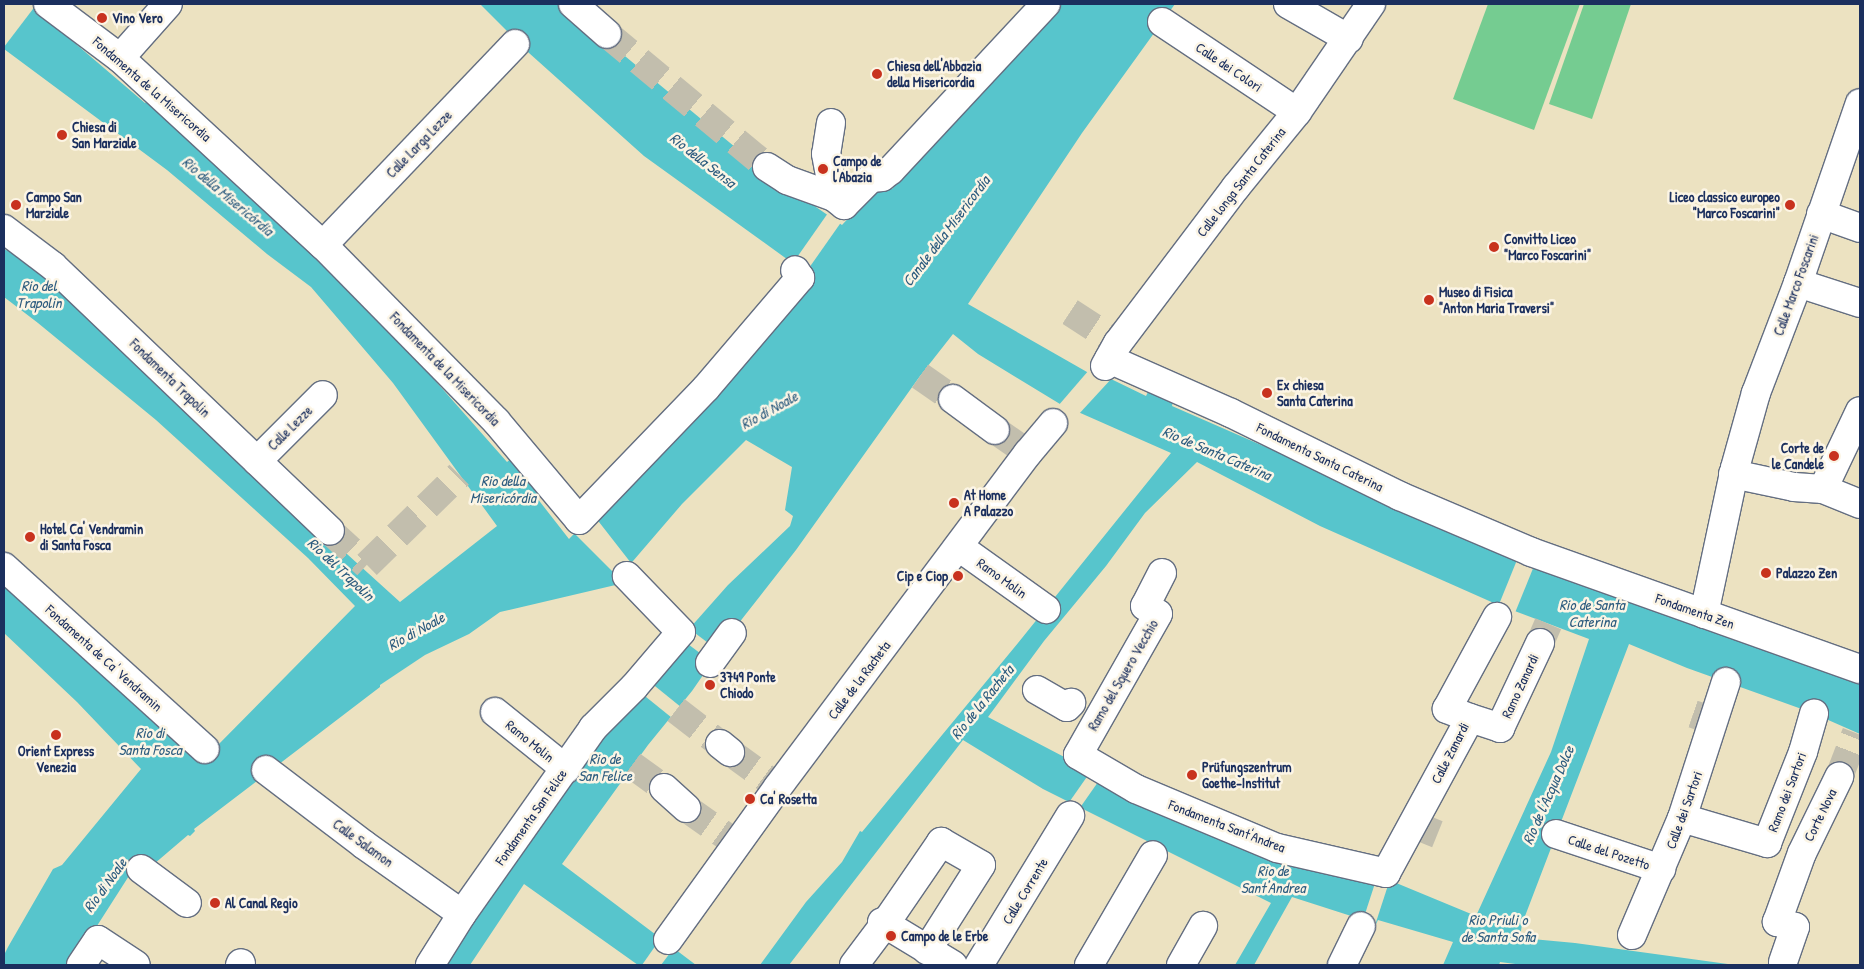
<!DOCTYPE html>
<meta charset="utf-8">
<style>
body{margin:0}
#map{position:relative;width:1864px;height:969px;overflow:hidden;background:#ece2c1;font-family:"Patrick Hand",sans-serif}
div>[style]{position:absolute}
.green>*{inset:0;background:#75cc91}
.water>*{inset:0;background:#57c5cc}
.pier>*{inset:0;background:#ece2c1;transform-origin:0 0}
.street-tunnel>*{height:28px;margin-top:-14px;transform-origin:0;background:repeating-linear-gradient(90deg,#c2bead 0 28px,transparent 0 42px)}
.roads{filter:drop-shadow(1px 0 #646e81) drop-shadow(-1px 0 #646e81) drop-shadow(0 1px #646e81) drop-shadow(0 -1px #646e81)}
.street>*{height:28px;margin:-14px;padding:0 14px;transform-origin:14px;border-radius:14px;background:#fff}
.dots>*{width:14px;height:14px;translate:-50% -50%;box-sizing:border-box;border:2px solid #fcf5e5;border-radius:50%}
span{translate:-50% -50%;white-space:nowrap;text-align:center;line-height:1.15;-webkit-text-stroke:5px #fcf5e5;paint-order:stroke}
.poi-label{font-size:14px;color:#1b2f5e;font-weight:700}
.left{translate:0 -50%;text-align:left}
.right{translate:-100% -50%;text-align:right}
.street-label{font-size:14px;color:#1b2f5e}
.water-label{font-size:15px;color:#2d5c7f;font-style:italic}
.frame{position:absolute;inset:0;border:5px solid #1b2f5e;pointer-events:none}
</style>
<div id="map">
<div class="green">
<i style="clip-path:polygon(1488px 4px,1580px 4px,1534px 130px,1453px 99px)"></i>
<i style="clip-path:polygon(1584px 4px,1631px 4px,1592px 119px,1549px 104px)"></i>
</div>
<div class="water">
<i style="clip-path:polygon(evenodd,4px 4px,29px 4px,145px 103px,148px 100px,158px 109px,157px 112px,330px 263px,406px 350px,410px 346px,417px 360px,507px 462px,513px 457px,544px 491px,537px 498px,569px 539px,770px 333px,791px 262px,644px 156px,529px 53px,480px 4px,562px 4px,764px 171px,842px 225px,883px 181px,892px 189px,1053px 4px,1175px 4px,1082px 133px,968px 304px,1087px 372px,1111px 379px,1146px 396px,1150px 388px,1174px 398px,1172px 406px,1535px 565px,1860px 680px,1860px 734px,1810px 712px,1687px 668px,1629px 644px,1522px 924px,1520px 938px,1575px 943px,1735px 965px,1523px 965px,1500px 962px,1499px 965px,1443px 965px,1453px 942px,1378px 920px,1376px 924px,1292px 897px,1254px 965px,1235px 965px,1271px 903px,1043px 789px,963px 740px,789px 965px,760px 965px,806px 902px,842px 862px,860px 831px,862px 832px,1018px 643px,1171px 453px,1060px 404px,978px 354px,953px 334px,920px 376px,796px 550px,742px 619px,692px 691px,648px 745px,562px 864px,696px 965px,638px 965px,524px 884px,470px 965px,436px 965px,591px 748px,689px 629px,728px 585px,790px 526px,793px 516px,785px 510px,792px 467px,746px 440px,682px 504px,627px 568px,624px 583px,500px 612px,469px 634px,425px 655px,380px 685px,380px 687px,194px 829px,195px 831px,190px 836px,188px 835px,147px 870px,134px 868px,72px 965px,4px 965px,4px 955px,8px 947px,53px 869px,62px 865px,141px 769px,77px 702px,4px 633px,4px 575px,214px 749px,355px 606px,308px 558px,156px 420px,38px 323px,4px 297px,4px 249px,53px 274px,326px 535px,400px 602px,497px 526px,393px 383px,311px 287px,267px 254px,167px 170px,4px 49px,4px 4px,1197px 462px,1320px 526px,1496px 604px,1589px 639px,1551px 752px,1476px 916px,1389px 880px,1070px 760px,988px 717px,1044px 641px,1106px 566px,1145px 513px,1197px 462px)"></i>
</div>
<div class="pier">
<i style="clip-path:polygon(4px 4px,36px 5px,4px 47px)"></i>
<i style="left:828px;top:213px;width:16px;height:64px;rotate:35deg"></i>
<i style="clip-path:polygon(1089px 370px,1113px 377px,1078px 415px,1058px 406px)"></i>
<i style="clip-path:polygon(592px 513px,631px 563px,627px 568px,624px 583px,573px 532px)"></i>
<i style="left:1519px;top:555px;width:18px;height:57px;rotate:22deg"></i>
<i style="left:687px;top:627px;width:41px;height:13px;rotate:37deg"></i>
<i style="left:645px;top:678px;width:45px;height:14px;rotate:39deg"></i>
<i style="left:1091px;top:771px;width:12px;height:40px;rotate:35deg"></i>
<i style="left:1378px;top:874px;width:13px;height:50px;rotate:18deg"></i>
<i style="clip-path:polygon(663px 935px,676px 945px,661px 965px,642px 965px)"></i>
</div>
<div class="street-tunnel">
<i style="left:607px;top:34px;width:208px;rotate:39.7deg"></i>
<i style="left:1070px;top:312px;width:51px;rotate:33.1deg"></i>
<i style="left:920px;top:376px;width:40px;rotate:34.9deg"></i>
<i style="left:995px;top:430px;width:40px;rotate:34.9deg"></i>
<i style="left:330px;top:531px;width:50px;rotate:42.6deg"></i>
<i style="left:367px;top:565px;width:129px;rotate:-44.4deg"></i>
<i style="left:1540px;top:643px;width:21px;rotate:-67deg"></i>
<i style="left:676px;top:710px;width:56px;rotate:37.7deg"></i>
<i style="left:1693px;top:714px;width:18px;rotate:19deg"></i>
<i style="left:730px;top:752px;width:59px;rotate:36.1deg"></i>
<i style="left:632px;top:765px;width:39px;rotate:36deg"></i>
<i style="left:1839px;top:777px;width:47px;rotate:-68.9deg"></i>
<i style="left:686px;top:808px;width:62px;rotate:35.2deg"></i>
<i style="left:1417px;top:826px;width:22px;rotate:22deg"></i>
</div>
<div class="roads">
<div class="street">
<i style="left:48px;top:4px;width:90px;rotate:36.9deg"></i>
<i style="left:120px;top:58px;width:276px;rotate:42.7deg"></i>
<i style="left:323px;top:245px;width:247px;rotate:45.5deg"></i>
<i style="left:496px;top:421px;width:129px;rotate:50deg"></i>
<i style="left:579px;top:520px;width:183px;rotate:-46.1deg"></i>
<i style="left:706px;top:388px;width:145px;rotate:-49.5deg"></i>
<i style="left:800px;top:278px;width:9px;rotate:-122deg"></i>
<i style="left:573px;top:4px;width:45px;rotate:41.4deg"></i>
<i style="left:1288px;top:4px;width:70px;rotate:29.8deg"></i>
<i style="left:1162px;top:22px;width:162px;rotate:33.7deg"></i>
<i style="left:120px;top:58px;width:72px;rotate:-48.4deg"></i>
<i style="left:831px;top:123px;width:31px;rotate:99deg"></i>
<i style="left:826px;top:154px;width:44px;rotate:79.5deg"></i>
<i style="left:767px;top:167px;width:24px;rotate:33deg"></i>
<i style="left:787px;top:180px;width:50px;rotate:19.9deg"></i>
<i style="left:834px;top:197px;width:13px;rotate:39deg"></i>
<i style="left:844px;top:205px;width:38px;rotate:-45deg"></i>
<i style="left:871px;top:178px;width:11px;rotate:-5deg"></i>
<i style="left:882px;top:177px;width:11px;rotate:-38deg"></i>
<i style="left:891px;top:170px;width:227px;rotate:-47deg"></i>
<i style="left:1821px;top:214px;width:41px;rotate:19.7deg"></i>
<i style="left:4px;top:229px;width:61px;rotate:37.1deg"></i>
<i style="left:53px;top:266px;width:383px;rotate:43.7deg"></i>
<i style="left:323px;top:245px;width:278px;rotate:-46.3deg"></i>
<i style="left:1798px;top:283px;width:65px;rotate:17.9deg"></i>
<i style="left:1109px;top:359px;width:133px;rotate:23.9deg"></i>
<i style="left:1231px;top:413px;width:188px;rotate:26.2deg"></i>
<i style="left:1400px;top:496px;width:142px;rotate:23.1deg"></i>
<i style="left:1531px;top:552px;width:349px;rotate:19.6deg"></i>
<i style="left:1105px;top:366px;width:26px;rotate:-61deg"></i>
<i style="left:1118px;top:343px;width:196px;rotate:-52.9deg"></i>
<i style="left:1236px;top:187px;width:97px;rotate:-50.9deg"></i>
<i style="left:1297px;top:112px;width:131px;rotate:-55.6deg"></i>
<i style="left:953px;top:399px;width:52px;rotate:36.4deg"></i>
<i style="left:257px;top:461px;width:93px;rotate:-45deg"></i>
<i style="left:1733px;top:474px;width:62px;rotate:12deg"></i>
<i style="left:1794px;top:487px;width:29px;rotate:4deg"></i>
<i style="left:1823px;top:489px;width:40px;rotate:22deg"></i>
<i style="left:1823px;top:489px;width:86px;rotate:-64.6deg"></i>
<i style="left:959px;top:547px;width:107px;rotate:35.5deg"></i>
<i style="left:4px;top:567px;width:271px;rotate:42.2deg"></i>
<i style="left:1162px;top:573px;width:37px;rotate:117deg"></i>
<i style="left:1145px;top:606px;width:15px;rotate:32deg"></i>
<i style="left:1158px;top:614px;width:162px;rotate:119.6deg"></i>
<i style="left:1078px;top:755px;width:67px;rotate:30.4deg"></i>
<i style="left:1136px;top:789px;width:153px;rotate:22.7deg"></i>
<i style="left:1277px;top:848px;width:112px;rotate:12.9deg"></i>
<i style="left:1386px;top:873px;width:176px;rotate:-61.5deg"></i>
<i style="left:1470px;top:718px;width:25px;rotate:-159deg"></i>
<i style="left:1447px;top:709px;width:105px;rotate:-61.5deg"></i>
<i style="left:1704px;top:614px;width:149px;rotate:-78deg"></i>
<i style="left:1735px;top:468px;width:78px;rotate:-74.4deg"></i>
<i style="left:1756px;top:393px;width:118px;rotate:-69.1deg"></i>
<i style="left:1798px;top:283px;width:190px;rotate:-71deg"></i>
<i style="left:710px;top:663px;width:37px;rotate:-54deg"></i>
<i style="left:1037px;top:690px;width:34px;rotate:30deg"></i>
<i style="left:1067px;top:707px;width:6px;rotate:-45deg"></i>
<i style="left:495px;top:712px;width:91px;rotate:38.8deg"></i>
<i style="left:1470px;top:718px;width:32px;rotate:18deg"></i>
<i style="left:1500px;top:728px;width:94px;rotate:-64.8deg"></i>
<i style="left:720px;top:744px;width:13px;rotate:39deg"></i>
<i style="left:266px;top:770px;width:122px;rotate:37.3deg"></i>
<i style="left:363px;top:844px;width:121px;rotate:35.3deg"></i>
<i style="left:664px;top:788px;width:30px;rotate:42deg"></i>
<i style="left:1682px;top:818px;width:89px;rotate:16.4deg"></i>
<i style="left:1767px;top:843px;width:98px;rotate:-68.4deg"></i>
<i style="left:1803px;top:752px;width:40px;rotate:-74deg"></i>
<i style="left:1556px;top:834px;width:111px;rotate:18.4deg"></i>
<i style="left:141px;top:869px;width:57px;rotate:36.5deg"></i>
<i style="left:882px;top:922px;width:83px;rotate:31.2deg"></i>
<i style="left:1632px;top:935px;width:127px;rotate:-66.9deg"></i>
<i style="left:1682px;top:818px;width:143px;rotate:-72.1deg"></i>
<i style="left:668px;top:940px;width:188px;rotate:-54.3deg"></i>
<i style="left:778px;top:787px;width:417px;rotate:-53.2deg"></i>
<i style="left:1028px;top:453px;width:39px;rotate:-50deg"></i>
<i style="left:1783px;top:962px;width:37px;rotate:-71deg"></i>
<i style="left:1795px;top:927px;width:19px;rotate:-164deg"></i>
<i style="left:1777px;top:922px;width:73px;rotate:-70.1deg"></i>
<i style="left:1802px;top:853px;width:85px;rotate:-64deg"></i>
<i style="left:81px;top:965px;width:30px;rotate:-56deg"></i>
<i style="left:98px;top:940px;width:45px;rotate:33.3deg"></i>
<i style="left:240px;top:965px;width:2px;rotate:-63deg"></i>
<i style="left:430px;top:965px;width:60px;rotate:-57.9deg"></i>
<i style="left:462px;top:914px;width:228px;rotate:-54.8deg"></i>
<i style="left:593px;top:728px;width:58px;rotate:-45deg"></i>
<i style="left:634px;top:687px;width:72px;rotate:-49.5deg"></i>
<i style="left:681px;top:632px;width:78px;rotate:-134deg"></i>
<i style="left:854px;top:965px;width:55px;rotate:-53.1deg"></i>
<i style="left:887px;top:921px;width:96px;rotate:-55.6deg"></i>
<i style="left:941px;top:842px;width:46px;rotate:29.9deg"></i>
<i style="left:981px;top:865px;width:101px;rotate:122.4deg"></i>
<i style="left:979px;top:965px;width:175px;rotate:-58.6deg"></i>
<i style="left:1089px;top:965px;width:127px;rotate:-59.8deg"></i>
<i style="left:1181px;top:965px;width:45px;rotate:-60.6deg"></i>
<i style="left:1342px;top:965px;width:43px;rotate:-64deg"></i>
</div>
</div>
<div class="dots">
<i style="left:102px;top:18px;background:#c8321e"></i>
<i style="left:877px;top:74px;background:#c8321e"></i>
<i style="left:62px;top:135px;background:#c8321e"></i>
<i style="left:823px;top:169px;background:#c8321e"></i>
<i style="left:16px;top:205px;background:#c8321e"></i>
<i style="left:1790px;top:205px;background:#c8321e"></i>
<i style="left:1494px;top:247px;background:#c8321e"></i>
<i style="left:1429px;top:300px;background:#c8321e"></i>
<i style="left:1267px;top:393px;background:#c8321e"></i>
<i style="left:1834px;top:456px;background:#c8321e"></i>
<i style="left:954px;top:503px;background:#c8321e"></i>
<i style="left:30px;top:537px;background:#c8321e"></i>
<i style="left:1766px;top:573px;background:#c8321e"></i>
<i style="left:958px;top:576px;background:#c8321e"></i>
<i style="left:710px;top:685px;background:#c8321e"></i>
<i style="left:56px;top:735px;background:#c8321e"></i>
<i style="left:1192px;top:775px;background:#c8321e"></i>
<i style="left:750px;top:799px;background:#c8321e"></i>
<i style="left:215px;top:903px;background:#c8321e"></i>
<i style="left:891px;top:936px;background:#c8321e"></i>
</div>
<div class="poi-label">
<span class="left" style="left:112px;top:18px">Vino Vero</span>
<span class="left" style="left:887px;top:74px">Chiesa dell'Abbazia<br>della Misericordia</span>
<span class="left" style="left:72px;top:135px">Chiesa di<br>San Marziale</span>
<span class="left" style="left:833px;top:169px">Campo de<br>l'Abazia</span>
<span class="left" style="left:26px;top:205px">Campo San<br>Marziale</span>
<span class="right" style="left:1780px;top:205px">Liceo classico europeo<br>"Marco Foscarini"</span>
<span class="left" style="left:1504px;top:247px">Convitto Liceo<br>"Marco Foscarini"</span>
<span class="left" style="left:1439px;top:300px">Museo di Fisica<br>"Anton Maria Traversi"</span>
<span class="left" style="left:1277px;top:393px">Ex chiesa<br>Santa Caterina</span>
<span class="right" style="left:1824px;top:456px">Corte de<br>le Candele</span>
<span class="left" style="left:964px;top:503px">At Home<br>A Palazzo</span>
<span class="left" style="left:40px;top:537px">Hotel Ca' Vendramin<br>di Santa Fosca</span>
<span class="left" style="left:1776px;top:573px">Palazzo Zen</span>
<span class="right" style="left:948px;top:576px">Cip e Ciop</span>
<span class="left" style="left:720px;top:685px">3749 Ponte<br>Chiodo</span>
<span style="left:56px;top:759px">Orient Express<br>Venezia</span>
<span class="left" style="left:1202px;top:775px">Prüfungszentrum<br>Goethe-Institut</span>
<span class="left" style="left:760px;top:799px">Ca' Rosetta</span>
<span class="left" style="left:225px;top:903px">Al Canal Regio</span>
<span class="left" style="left:901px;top:936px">Campo de le Erbe</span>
</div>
<div class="street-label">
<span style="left:1229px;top:67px;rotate:34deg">Calle dei Colori</span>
<span style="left:152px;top:89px;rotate:41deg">Fondamenta de la Misericordia</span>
<span style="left:419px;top:144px;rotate:-46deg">Calle Larga Lezze</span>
<span style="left:1241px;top:182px;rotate:-52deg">Calle longa Santa Caterina</span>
<span style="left:1796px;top:285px;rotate:-70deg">Calle Marco Foscarini</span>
<span style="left:445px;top:369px;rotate:46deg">Fondamenta de la Misericordia</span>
<span style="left:170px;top:378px;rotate:44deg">Fondamenta Trapolin</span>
<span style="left:290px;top:428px;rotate:-45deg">Calle Lezze</span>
<span style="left:1320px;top:457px;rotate:26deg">Fondamenta Santa Caterina</span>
<span style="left:1002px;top:578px;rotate:36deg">Ramo Molin</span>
<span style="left:1695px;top:611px;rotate:19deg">Fondamenta Zen</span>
<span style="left:104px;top:658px;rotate:42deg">Fondamenta de Ca' Vendramin</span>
<span style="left:1123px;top:675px;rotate:-60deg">Ramo del Squero Vecchio</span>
<span style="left:859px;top:680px;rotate:-53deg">Calle de la Racheta</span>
<span style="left:1520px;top:686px;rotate:-65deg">Ramo Zanardi</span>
<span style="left:530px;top:741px;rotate:39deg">Ramo Molin</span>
<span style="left:1450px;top:753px;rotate:-63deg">Calle Zanardi</span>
<span style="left:1787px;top:792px;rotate:-69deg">Ramo dei Sartori</span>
<span style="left:1684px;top:810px;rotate:-70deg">Calle dei Sartori</span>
<span style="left:1820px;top:815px;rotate:-64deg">Corte Nova</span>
<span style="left:531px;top:817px;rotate:-55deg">Fondamenta San Felice</span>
<span style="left:1227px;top:826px;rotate:21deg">Fondamenta Sant'Andrea</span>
<span style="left:363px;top:843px;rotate:36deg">Calle Salamon</span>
<span style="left:1609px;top:852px;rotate:18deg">Calle del Pozetto</span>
<span style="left:1025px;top:891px;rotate:-59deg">Calle Corrente</span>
</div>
<div class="water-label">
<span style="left:703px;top:160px;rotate:38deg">Rio della Sensa</span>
<span style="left:228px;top:196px;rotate:40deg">Rio della Misericórdia</span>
<span style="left:946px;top:231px;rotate:-53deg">Canale della Misericordia</span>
<span style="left:39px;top:294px">Rio del<br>Trapolin</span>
<span style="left:769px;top:410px;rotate:-29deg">Rio di Noale</span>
<span style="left:1217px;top:453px;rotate:23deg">Rio de Santa Caterina</span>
<span style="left:503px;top:489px">Rio della<br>Misericórdia</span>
<span style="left:341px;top:569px;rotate:43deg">Rio del Trapolin</span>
<span style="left:1592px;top:613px">Rio de Santa<br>Caterina</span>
<span style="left:416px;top:631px;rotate:-29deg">Rio di Noale</span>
<span style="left:982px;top:702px;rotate:-51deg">Rio de la Racheta</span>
<span style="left:150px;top:741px">Rio di<br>Santa Fosca</span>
<span style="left:605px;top:767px">Rio de<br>San Felice</span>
<span style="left:1548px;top:795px;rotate:-66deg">Rio de l'Acqua Dolce</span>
<span style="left:1273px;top:879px">Rio de<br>Sant'Andrea</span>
<span style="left:105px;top:885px;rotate:-54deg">Rio di Noale</span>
<span style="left:1498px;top:928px">Rio Priuli o<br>de Santa Sofia</span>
</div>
<div class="frame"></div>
</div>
